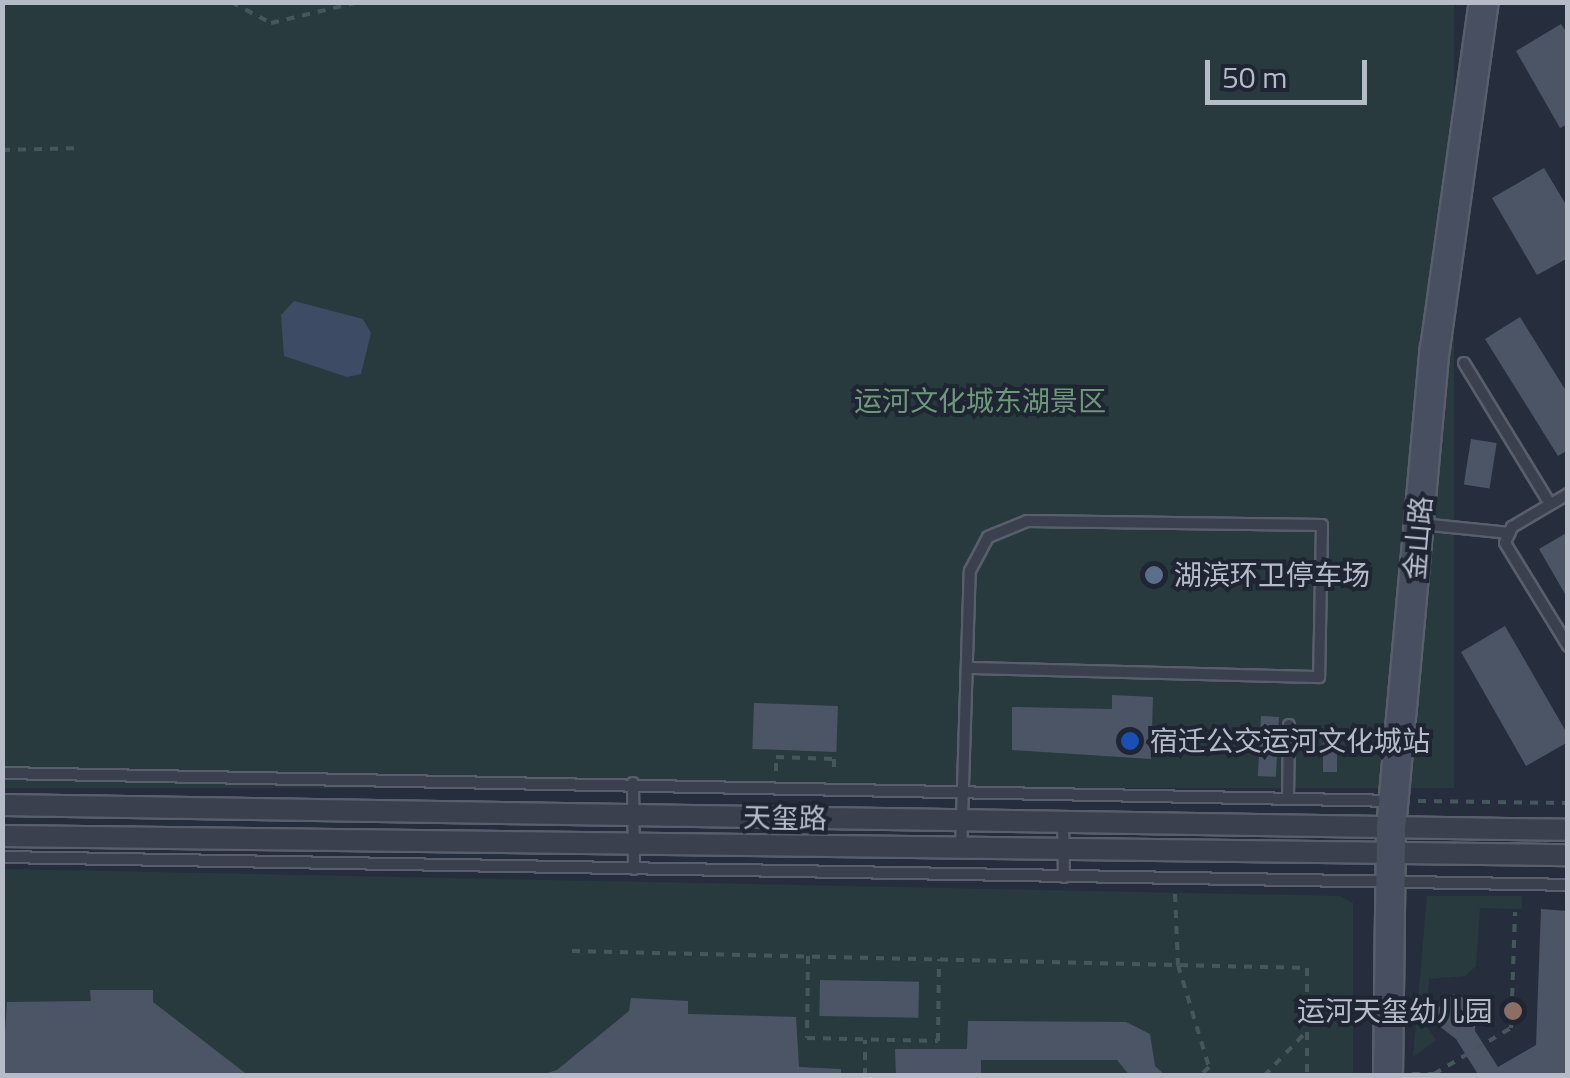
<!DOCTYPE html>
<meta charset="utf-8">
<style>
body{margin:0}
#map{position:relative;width:1570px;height:1078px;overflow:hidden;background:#262e3d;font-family:"Titillium Web","Noto Sans SC",sans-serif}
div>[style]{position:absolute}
.green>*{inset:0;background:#283a3e;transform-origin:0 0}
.water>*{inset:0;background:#3d4b65}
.building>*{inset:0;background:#4c5566;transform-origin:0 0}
.path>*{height:4px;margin-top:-2px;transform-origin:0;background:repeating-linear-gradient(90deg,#46575b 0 8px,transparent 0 16px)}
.roads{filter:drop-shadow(2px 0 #585e6b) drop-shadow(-2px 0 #585e6b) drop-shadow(0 2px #585e6b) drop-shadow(0 -2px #585e6b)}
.lane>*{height:10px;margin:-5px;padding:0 5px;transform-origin:5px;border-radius:5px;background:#3a404d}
.street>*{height:20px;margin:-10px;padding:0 10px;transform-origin:10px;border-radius:10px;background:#3a404d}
.secondary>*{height:28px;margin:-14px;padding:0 14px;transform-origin:14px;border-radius:14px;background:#484f60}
.dots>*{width:28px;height:28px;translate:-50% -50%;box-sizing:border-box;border:5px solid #1f2532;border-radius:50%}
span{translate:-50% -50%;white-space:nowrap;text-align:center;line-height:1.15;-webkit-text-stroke:8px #1f2532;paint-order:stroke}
.park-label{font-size:28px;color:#6e987b}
.street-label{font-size:28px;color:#b6bbc8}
.poi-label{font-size:28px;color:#b6bbc8}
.left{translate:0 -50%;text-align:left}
.right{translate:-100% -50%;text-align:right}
.frame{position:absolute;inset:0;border:5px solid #b6bbc8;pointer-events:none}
.scale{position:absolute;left:1205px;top:60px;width:162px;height:45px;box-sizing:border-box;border:5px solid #b6bbc8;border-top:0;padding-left:12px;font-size:30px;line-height:35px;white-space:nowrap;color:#b6bbc8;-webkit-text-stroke:8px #1f2532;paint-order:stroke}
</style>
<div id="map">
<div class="green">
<i style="left:2px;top:3px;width:1452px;height:785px"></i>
<i style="clip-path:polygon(3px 869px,1340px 896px,1353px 903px,1353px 1075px,3px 1076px)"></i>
<i style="clip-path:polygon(1427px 896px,1522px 896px,1522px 909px,1480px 908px,1476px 966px,1465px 976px,1429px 979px,1425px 1024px,1436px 1040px,1413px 1057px)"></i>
</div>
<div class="water">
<i style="clip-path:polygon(294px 301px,363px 319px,371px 333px,361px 374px,347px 377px,284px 356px,281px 315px)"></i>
</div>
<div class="building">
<i style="clip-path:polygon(1561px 24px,1568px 35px,1568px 124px,1560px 128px,1516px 51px)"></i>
<i style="clip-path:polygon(1544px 168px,1568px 208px,1568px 258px,1537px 275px,1492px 198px)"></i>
<i style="clip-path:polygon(1520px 317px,1568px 394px,1568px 450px,1558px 456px,1485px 339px)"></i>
<i style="left:1471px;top:439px;width:26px;height:46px;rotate:9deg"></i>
<i style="clip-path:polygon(1568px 532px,1568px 599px,1539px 549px)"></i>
<i style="clip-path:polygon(1505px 626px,1568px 735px,1568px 742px,1526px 766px,1461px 652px)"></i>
<i style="clip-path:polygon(1112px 695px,1153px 697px,1151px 759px,1012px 750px,1012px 707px,1112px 709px)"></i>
<i style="left:754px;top:703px;width:84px;height:46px;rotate:2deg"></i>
<i style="left:1261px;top:716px;width:18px;height:60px;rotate:3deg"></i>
<i style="left:1323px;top:728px;width:14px;height:44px"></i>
<i style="clip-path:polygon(1541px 909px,1568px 911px,1568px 1076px,1479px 1076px,1456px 1039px,1439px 1026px,1438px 1008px,1453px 994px,1477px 1003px,1475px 1031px,1498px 1067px,1536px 1045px)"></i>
<i style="left:820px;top:980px;width:99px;height:36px;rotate:1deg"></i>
<i style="clip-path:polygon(90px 990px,153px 990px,153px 1002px,249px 1076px,2px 1076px,7px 1002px,91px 1001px)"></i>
<i style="clip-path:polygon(631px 998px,688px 1001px,688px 1014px,796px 1017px,799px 1067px,841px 1069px,841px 1076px,537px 1076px,557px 1070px,629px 1011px)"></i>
<i style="clip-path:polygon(968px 1021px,1126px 1022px,1150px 1034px,1155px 1066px,1166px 1076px,1130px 1076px,1117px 1060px,981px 1060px,981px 1076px,896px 1076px,895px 1049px,967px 1049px)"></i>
</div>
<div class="path">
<i style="left:231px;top:2px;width:45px;rotate:27.7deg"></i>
<i style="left:271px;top:23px;width:90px;rotate:-13.4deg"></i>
<i style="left:2px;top:150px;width:80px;rotate:-1.4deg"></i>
<i style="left:776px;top:771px;width:14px;rotate:-90deg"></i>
<i style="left:776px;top:757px;width:58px;rotate:2deg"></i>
<i style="left:834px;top:759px;width:14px;rotate:90deg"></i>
<i style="left:1418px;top:801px;width:150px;rotate:0.8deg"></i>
<i style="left:1175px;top:894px;width:71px;rotate:87.6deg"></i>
<i style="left:1178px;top:965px;width:107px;rotate:73.1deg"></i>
<i style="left:1209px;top:1067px;width:13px;rotate:135deg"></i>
<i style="left:572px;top:951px;width:735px;rotate:1.32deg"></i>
<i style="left:1307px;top:968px;width:108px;rotate:90deg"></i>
<i style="left:808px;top:956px;width:82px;rotate:90.7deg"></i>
<i style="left:807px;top:1038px;width:131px;rotate:1.3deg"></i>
<i style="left:938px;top:1041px;width:82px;rotate:-89.3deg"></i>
<i style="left:1412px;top:1074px;width:21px"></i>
<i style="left:1434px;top:1074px;width:90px;rotate:-30.9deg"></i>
<i style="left:1511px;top:1028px;width:116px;rotate:-88deg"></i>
<i style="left:865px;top:1076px;width:36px;rotate:-90deg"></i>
<i style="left:1264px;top:1076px;width:61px;rotate:-46.3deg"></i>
</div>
<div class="roads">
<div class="lane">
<i style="left:1464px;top:363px;width:165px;rotate:58.6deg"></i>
<i style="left:1568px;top:494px;width:65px;rotate:149.5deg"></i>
<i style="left:1512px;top:527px;width:17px;rotate:114deg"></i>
<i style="left:1505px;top:543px;width:121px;rotate:58.5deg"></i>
<i style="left:1421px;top:524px;width:89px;rotate:5.8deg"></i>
<i style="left:2px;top:773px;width:1389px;rotate:1.15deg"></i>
<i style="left:633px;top:783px;width:86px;rotate:89.3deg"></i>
<i style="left:1288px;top:798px;width:73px;rotate:-89.2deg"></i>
<i style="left:1063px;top:823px;width:54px;rotate:88.9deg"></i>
<i style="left:961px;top:850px;width:279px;rotate:-88.2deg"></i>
<i style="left:970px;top:571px;width:38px;rotate:-62deg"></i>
<i style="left:988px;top:537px;width:42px;rotate:-22.3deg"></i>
<i style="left:1027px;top:521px;width:295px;rotate:0.8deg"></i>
<i style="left:1322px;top:525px;width:152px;rotate:91.1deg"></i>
<i style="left:1319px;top:677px;width:351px;rotate:-178.5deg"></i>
<i style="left:2px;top:857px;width:1566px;rotate:1.02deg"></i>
</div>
<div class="street">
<i style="left:2px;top:805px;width:1566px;rotate:0.91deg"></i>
<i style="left:2px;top:836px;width:1566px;rotate:0.7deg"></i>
</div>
<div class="secondary">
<i style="left:1388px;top:1076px;width:248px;rotate:-89.3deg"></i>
<i style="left:1391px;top:828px;width:481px;rotate:-84.8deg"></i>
<i style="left:1435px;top:349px;width:350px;rotate:-82deg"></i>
</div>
</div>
<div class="dots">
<i style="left:1154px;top:575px;background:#5c6f8a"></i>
<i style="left:1130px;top:741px;background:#1a4fb4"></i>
<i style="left:1513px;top:1011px;background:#8d6e63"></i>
</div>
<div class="park-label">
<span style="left:980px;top:401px">运河文化城东湖景区</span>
</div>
<div class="street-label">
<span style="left:1418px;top:538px;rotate:-85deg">金山路</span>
<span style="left:785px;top:818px;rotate:1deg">天玺路</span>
</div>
<div class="poi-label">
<span class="left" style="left:1174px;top:575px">湖滨环卫停车场</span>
<span class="left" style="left:1150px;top:741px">宿迁公交运河文化城站</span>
<span class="right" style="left:1493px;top:1011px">运河天玺幼儿园</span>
</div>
<div class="frame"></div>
<div class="scale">50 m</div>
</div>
